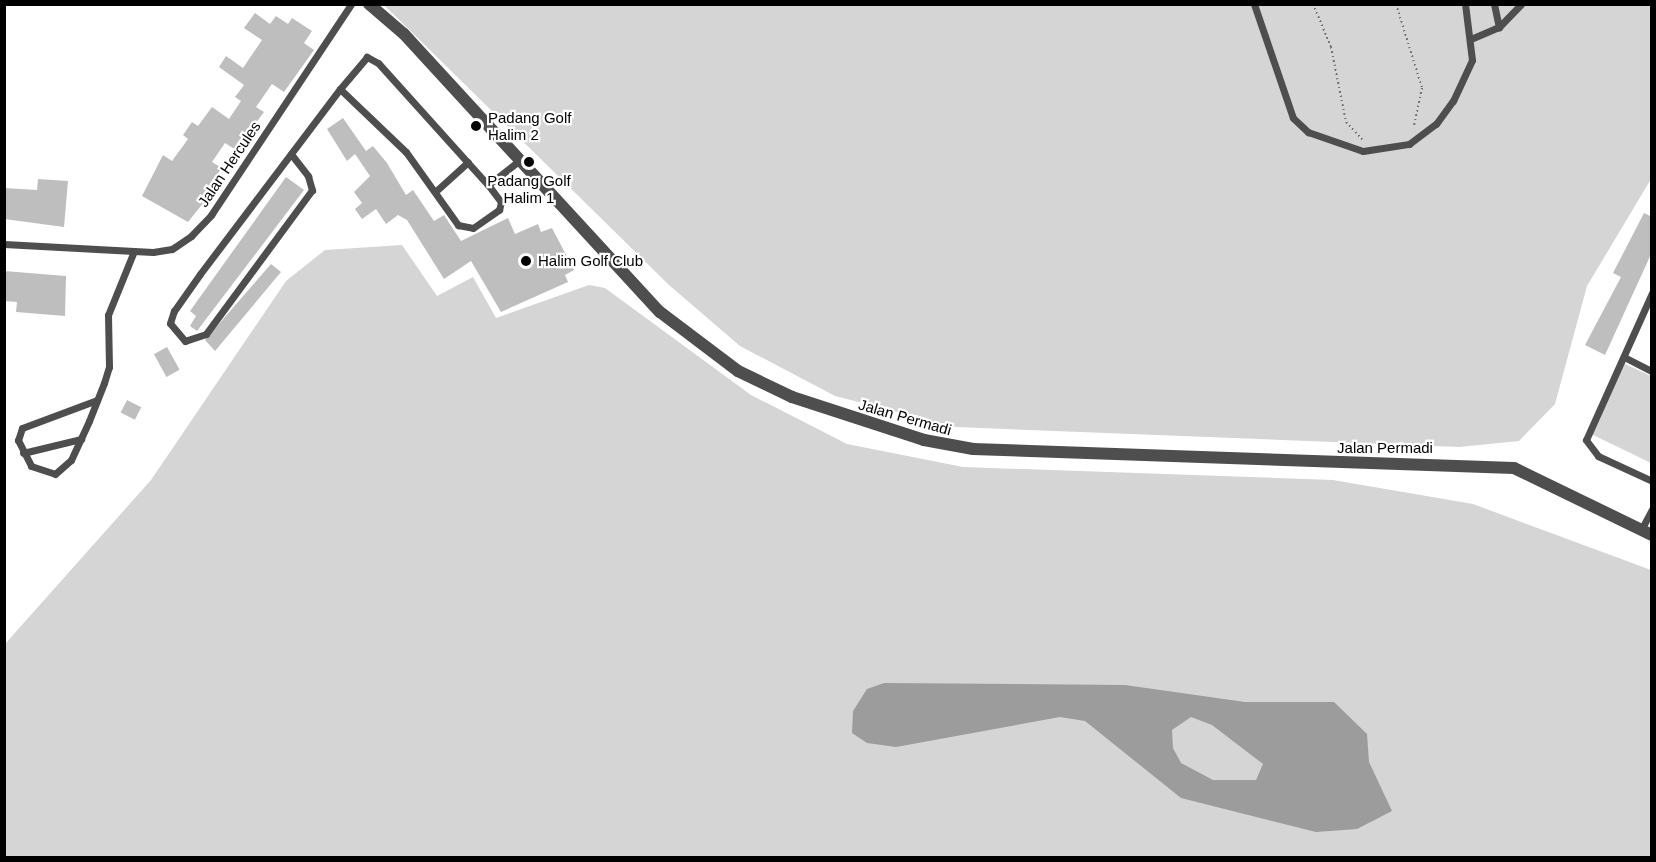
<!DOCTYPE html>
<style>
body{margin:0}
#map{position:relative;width:1656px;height:862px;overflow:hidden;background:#fff;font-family:Helvetica,sans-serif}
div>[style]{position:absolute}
.green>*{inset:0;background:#d5d5d5}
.water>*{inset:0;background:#9c9c9c}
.building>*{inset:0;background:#bebebe;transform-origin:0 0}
.path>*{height:2px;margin-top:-1px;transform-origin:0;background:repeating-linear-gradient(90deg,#707070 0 1.5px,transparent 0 4.5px)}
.service>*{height:7px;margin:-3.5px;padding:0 3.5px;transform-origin:3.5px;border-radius:3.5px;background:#4e4e4e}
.minor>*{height:12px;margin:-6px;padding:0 6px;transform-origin:6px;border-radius:6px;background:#4e4e4e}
.dots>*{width:16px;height:16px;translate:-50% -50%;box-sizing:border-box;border:3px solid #fff;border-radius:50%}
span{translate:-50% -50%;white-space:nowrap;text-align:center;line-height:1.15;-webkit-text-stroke:4.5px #fff;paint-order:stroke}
.poi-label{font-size:15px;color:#000}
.left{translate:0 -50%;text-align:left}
.street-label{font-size:15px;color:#000}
.frame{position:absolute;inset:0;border:6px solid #000;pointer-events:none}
</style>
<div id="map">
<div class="green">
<i style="clip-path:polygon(384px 5px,1651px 5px,1651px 179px,1587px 286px,1555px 404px,1519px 441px,1459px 447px,956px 427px,835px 396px,740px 346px,669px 285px)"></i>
<i style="clip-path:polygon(402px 245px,437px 296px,473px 277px,496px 318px,589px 285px,605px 288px,751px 395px,847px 444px,963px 467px,1333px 480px,1473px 504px,1651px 570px,1651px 857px,5px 857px,5px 644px,151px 480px,286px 281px,325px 250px)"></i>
<i style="clip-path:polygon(1623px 363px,1651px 376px,1651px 463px,1589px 433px)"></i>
</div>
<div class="water">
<i style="clip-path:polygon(evenodd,884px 683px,1125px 685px,1245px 702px,1334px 702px,1367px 734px,1369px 762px,1392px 811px,1357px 829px,1316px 832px,1181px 798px,1085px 721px,1060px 717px,896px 747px,867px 743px,852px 733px,853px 711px,867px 689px,884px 683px,1191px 717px,1212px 725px,1263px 764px,1256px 780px,1213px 780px,1181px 763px,1173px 748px,1172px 730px,1191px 717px)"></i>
</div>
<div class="building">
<i style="clip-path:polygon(255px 13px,270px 24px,276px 16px,288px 24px,292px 18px,312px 31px,304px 43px,314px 50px,284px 92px,272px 84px,256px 107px,264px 112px,236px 150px,225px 143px,212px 162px,222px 168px,214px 178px,220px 182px,188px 222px,142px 196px,163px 155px,172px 161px,188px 139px,183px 135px,192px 122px,198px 126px,212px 107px,229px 119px,241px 101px,235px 97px,244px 85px,219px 67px,226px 56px,243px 68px,262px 40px,244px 28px)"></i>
<i style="clip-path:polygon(343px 118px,366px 151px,373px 146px,387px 163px,406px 195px,413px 190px,434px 221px,444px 215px,461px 241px,508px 218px,515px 234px,538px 224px,541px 232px,552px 228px,574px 270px,565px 275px,568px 282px,501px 312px,471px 261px,444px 279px,407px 220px,398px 215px,386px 224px,376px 209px,362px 219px,355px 209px,362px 203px,354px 192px,370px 176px,355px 154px,347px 161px,327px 129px)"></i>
<i style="clip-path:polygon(286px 177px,304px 190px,197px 331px,190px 326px,196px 316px,190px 311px)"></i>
<i style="clip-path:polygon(38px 179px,68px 181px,64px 227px,4px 219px,4px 188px,37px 190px)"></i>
<i style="clip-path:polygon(1644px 213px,1652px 217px,1652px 252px,1605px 355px,1585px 345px,1621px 277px,1613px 273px)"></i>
<i style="clip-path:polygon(271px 264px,281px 272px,215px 351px,205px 340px)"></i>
<i style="clip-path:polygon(4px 271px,66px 276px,65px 316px,16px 312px,17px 302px,4px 301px)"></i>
<i style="left:167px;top:347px;width:26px;height:15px;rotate:61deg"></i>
<i style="left:127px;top:400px;width:16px;height:14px;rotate:27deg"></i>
</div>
<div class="path">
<i style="left:1313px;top:4px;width:47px;rotate:67.3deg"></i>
<i style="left:1331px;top:47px;width:76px;rotate:78.7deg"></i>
<i style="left:1346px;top:122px;width:25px;rotate:47deg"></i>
<i style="left:1396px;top:4px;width:88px;rotate:72.8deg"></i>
<i style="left:1422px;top:88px;width:40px;rotate:102deg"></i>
</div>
<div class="service">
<i style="left:1254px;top:4px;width:120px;rotate:71.1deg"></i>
<i style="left:1293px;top:118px;width:21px;rotate:43deg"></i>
<i style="left:1308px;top:132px;width:58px;rotate:19.1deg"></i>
<i style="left:1363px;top:151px;width:47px;rotate:-8.7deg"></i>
<i style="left:1409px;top:144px;width:34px;rotate:-37deg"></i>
<i style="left:1436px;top:124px;width:29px;rotate:-54deg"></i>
<i style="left:1453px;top:101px;width:45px;rotate:-65.1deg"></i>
<i style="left:1472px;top:60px;width:56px;rotate:-97.1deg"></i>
<i style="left:1494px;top:4px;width:24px;rotate:78deg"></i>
<i style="left:1473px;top:38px;width:28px;rotate:-23deg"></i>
<i style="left:1499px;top:27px;width:32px;rotate:-46deg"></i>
<i style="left:291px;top:154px;width:28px;rotate:52deg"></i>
<i style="left:308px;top:176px;width:15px;rotate:74deg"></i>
<i style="left:312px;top:190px;width:179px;rotate:126.4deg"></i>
<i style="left:206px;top:334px;width:22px;rotate:162deg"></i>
<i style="left:185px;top:341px;width:23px;rotate:-130deg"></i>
<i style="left:170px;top:323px;width:13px;rotate:-72deg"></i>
<i style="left:174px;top:311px;width:45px;rotate:-54.9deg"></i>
<i style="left:200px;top:274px;width:232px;rotate:-52.9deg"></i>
<i style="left:340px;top:89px;width:91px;rotate:43.7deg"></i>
<i style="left:406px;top:152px;width:90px;rotate:54.5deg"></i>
<i style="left:458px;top:225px;width:15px;rotate:11deg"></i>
<i style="left:473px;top:228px;width:32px;rotate:-35deg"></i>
<i style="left:499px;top:210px;width:8px;rotate:-76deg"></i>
<i style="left:501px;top:202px;width:21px;rotate:-127deg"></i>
<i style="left:488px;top:185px;width:164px;rotate:-132deg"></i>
<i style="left:378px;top:63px;width:13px;rotate:-151deg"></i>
<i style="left:367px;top:57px;width:42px;rotate:130.2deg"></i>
<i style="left:488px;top:185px;width:41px;rotate:-38deg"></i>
<i style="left:436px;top:191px;width:43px;rotate:-42.2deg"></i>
<i style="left:4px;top:244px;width:149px;rotate:3.1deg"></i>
<i style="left:153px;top:252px;width:19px;rotate:-9deg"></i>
<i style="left:172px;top:249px;width:23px;rotate:-34deg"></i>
<i style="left:191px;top:236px;width:29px;rotate:-46deg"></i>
<i style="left:211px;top:215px;width:253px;rotate:-56.4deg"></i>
<i style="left:1652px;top:293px;width:161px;rotate:114.2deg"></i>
<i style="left:1586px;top:440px;width:20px;rotate:53deg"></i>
<i style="left:1598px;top:456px;width:60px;rotate:24.8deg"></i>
<i style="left:1624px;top:357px;width:31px;rotate:27deg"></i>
<i style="left:97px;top:400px;width:80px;rotate:159.5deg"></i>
<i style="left:22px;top:428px;width:13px;rotate:108deg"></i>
<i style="left:18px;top:440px;width:29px;rotate:63deg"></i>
<i style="left:31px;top:466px;width:25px;rotate:18deg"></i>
<i style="left:55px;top:474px;width:21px;rotate:-41deg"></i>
<i style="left:71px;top:460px;width:43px;rotate:-65.2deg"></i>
<i style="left:89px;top:421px;width:41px;rotate:-68.5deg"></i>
<i style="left:104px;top:383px;width:17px;rotate:-73deg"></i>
<i style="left:109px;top:367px;width:52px;rotate:-91.1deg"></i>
<i style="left:108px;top:315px;width:69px;rotate:-67.9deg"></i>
<i style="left:23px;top:453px;width:60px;rotate:-13.6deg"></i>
<i style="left:1641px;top:530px;width:24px;rotate:-62deg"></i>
</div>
<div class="minor">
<i style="left:369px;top:4px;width:46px;rotate:40.6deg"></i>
<i style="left:404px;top:34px;width:378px;rotate:47.4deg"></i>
<i style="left:660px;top:312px;width:98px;rotate:37.1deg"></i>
<i style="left:738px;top:371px;width:60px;rotate:25.7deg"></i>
<i style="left:792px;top:397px;width:139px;rotate:18deg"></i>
<i style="left:924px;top:440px;width:50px;rotate:10.4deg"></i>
<i style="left:973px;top:449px;width:541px;rotate:2.01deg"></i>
<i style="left:1514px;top:468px;width:153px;rotate:25.9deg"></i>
</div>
<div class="dots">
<i style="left:476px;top:126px;background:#000"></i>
<i style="left:529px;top:162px;background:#000"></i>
<i style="left:526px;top:261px;background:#000"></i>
</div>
<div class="poi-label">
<span class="left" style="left:488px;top:126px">Padang Golf<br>Halim 2</span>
<span style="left:529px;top:189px">Padang Golf<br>Halim 1</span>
<span class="left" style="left:538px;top:261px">Halim Golf Club</span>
</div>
<div class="street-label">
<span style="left:229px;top:164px;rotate:-56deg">Jalan Hercules</span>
<span style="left:905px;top:417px;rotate:16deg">Jalan Permadi</span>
<span style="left:1385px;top:448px">Jalan Permadi</span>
</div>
<div class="frame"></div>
</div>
